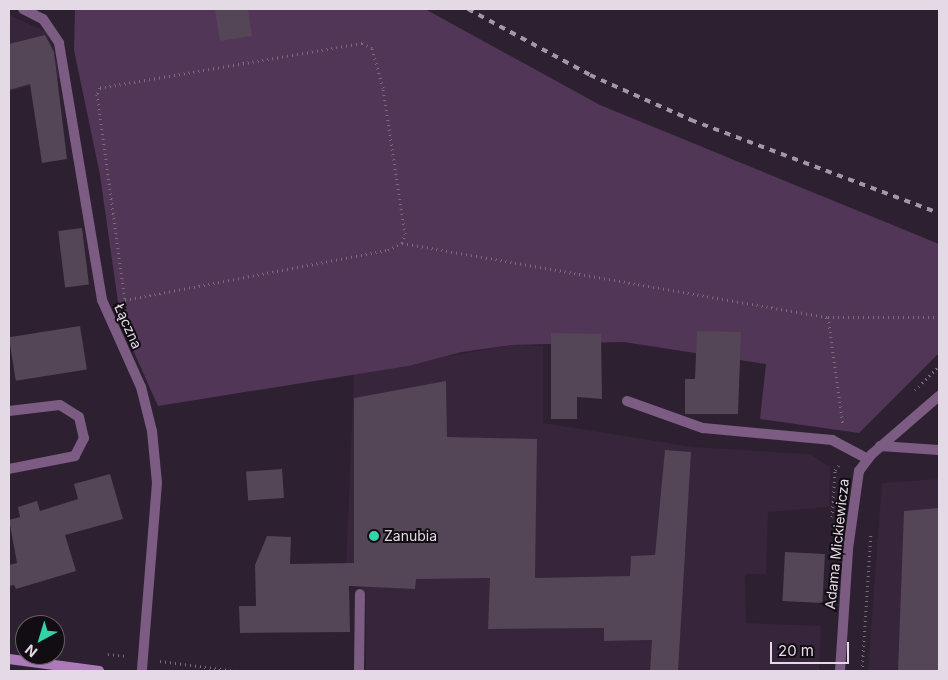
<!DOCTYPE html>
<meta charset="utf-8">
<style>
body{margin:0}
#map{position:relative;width:948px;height:680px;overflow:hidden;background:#2d2030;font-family:Inter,sans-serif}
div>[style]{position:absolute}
.built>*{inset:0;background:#37253b}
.green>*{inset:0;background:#513657}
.building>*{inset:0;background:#544557;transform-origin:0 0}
.path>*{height:3px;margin-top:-1.5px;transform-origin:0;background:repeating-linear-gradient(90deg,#786d7b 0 1px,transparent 0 5px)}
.service>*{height:10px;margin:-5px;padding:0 5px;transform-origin:5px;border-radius:5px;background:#7c5c83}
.minor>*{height:10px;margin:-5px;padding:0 5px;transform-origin:5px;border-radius:5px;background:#7c5c83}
.secondary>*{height:10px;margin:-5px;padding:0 5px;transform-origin:5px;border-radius:5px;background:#ad7ab9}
.rail>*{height:4px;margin-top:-2px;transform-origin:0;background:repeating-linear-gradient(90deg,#a399a6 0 6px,transparent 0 12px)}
.dots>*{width:14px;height:14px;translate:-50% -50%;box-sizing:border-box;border:2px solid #120c13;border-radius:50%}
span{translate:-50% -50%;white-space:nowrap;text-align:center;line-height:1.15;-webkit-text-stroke:4px #120c13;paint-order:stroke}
.street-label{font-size:14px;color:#e3dae5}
.poi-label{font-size:14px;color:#e3dae5}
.left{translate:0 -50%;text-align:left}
.frame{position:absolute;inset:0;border:10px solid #e3dae5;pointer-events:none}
.north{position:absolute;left:15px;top:615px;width:50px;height:50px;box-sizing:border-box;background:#120c13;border:1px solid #665e67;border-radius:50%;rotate:219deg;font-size:14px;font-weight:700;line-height:20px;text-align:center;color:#e3dae5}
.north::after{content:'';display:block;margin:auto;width:18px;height:22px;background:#31d4a9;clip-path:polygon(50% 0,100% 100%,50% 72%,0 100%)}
.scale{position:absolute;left:770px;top:642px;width:79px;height:22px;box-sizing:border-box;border:2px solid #e3dae5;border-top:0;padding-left:6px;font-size:15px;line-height:18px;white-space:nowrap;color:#e3dae5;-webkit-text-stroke:4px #120c13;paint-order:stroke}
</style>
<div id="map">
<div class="built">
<i style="clip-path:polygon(9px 15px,47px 32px,61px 78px,9px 91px)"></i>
<i style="clip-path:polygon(511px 345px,543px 346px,543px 423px,693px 447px,810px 454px,830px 467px,829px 507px,768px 512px,766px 574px,745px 574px,746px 623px,821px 626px,819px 671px,366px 671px,366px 593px,346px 570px,354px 373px)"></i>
<i style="clip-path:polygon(939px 479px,939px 671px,868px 671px,882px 483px)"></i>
</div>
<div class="green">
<i style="clip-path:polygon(75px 9px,425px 9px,600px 105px,939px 244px,939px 353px,859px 433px,760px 419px,766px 364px,624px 342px,511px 345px,462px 352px,408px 366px,158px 406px,121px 323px,100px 175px,74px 50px)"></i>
</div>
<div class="building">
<i style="clip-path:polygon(248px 9px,252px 36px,220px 41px,215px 10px)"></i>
<i style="clip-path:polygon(45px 35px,54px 52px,67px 159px,42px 163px,30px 84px,9px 90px,9px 44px)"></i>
<i style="left:82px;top:228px;width:57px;height:24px;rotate:83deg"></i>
<i style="left:80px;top:326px;width:44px;height:72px;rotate:81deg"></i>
<i style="clip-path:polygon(697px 331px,741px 332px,738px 414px,685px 414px,685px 379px,695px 379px)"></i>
<i style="clip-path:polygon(551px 333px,601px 334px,602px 399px,577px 397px,577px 419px,551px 419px)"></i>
<i style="clip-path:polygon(446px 381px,447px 437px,537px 439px,535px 578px,630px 576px,631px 556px,655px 555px,665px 450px,691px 452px,678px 671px,650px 671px,652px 640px,604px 641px,604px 628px,488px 629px,490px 578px,416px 579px,415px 589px,349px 586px,350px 632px,240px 633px,239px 606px,256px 606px,255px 565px,267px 536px,291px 537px,290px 564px,354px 563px,354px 398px)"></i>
<i style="left:282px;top:469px;width:29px;height:36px;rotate:86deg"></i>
<i style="clip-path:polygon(110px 474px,123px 519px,65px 535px,76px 571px,16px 589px,14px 585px,9px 586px,9px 565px,17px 563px,9px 520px,20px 517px,18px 507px,37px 501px,40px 511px,78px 499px,74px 484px)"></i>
<i style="clip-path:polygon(939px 508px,939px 671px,898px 671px,904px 511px)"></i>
<i style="left:785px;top:552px;width:40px;height:49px;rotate:3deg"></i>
</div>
<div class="path">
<i style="left:402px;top:243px;width:432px;rotate:9.9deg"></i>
<i style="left:828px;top:317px;width:111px"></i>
<i style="left:125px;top:300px;width:268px;rotate:-10.8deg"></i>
<i style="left:388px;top:250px;width:16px;rotate:-27deg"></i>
<i style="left:402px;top:243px;width:9px;rotate:-72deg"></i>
<i style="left:405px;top:234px;width:148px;rotate:-98.6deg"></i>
<i style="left:383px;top:88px;width:41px;rotate:-105.4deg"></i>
<i style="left:372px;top:48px;width:11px;rotate:-153deg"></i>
<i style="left:362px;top:43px;width:266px;rotate:170.3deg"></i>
<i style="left:100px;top:88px;width:7px;rotate:117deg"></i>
<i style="left:97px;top:94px;width:208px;rotate:82.3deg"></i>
<i style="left:125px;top:300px;width:4px;rotate:76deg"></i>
<i style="left:828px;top:317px;width:109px;rotate:82.1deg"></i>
<i style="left:915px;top:390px;width:34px;rotate:-45deg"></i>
<i style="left:832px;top:517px;width:47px;rotate:-86.3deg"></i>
<i style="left:835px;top:470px;width:6px;rotate:-51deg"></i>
<i style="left:108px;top:654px;width:18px;rotate:6deg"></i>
<i style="left:160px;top:661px;width:77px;rotate:7.5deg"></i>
<i style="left:862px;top:671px;width:139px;rotate:-86.3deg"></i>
</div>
<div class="service">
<i style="left:627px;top:401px;width:81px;rotate:19.6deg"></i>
<i style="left:703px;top:428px;width:130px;rotate:5.3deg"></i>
<i style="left:832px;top:440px;width:40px;rotate:28deg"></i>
<i style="left:9px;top:411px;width:51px;rotate:-6.7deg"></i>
<i style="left:60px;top:405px;width:22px;rotate:32deg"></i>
<i style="left:79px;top:417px;width:22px;rotate:77deg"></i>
<i style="left:84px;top:438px;width:20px;rotate:117deg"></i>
<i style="left:75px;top:456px;width:67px;rotate:168.9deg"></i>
<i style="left:359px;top:671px;width:77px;rotate:-89.3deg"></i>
</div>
<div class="minor">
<i style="left:23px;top:9px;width:22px;rotate:27deg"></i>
<i style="left:43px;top:19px;width:29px;rotate:56deg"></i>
<i style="left:59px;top:43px;width:261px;rotate:80.5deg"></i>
<i style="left:102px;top:300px;width:95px;rotate:65.9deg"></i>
<i style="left:141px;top:387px;width:45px;rotate:76deg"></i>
<i style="left:152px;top:431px;width:52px;rotate:84.5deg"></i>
<i style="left:157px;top:483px;width:189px;rotate:94.6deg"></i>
<i style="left:880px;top:446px;width:59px;rotate:3.9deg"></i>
<i style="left:840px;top:671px;width:122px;rotate:-86.2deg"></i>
<i style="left:848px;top:549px;width:79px;rotate:-82deg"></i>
<i style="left:859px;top:471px;width:21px;rotate:-53deg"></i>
<i style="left:872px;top:454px;width:89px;rotate:-40.9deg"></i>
</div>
<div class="secondary">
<i style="left:9px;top:659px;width:91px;rotate:7.6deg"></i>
</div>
<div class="rail">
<i style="left:468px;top:9px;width:139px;rotate:28.4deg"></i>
<i style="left:590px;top:75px;width:111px;rotate:24deg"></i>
<i style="left:691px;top:120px;width:265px;rotate:20.6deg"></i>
</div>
<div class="dots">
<i style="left:374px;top:536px;background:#31d4a9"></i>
</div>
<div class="street-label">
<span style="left:128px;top:326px;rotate:66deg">Łączna</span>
<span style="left:837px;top:544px;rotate:-84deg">Adama Mickiewicza</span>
</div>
<div class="poi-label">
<span class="left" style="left:384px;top:536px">Zanubia</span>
</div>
<div class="frame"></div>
<div class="north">N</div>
<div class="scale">20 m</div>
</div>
